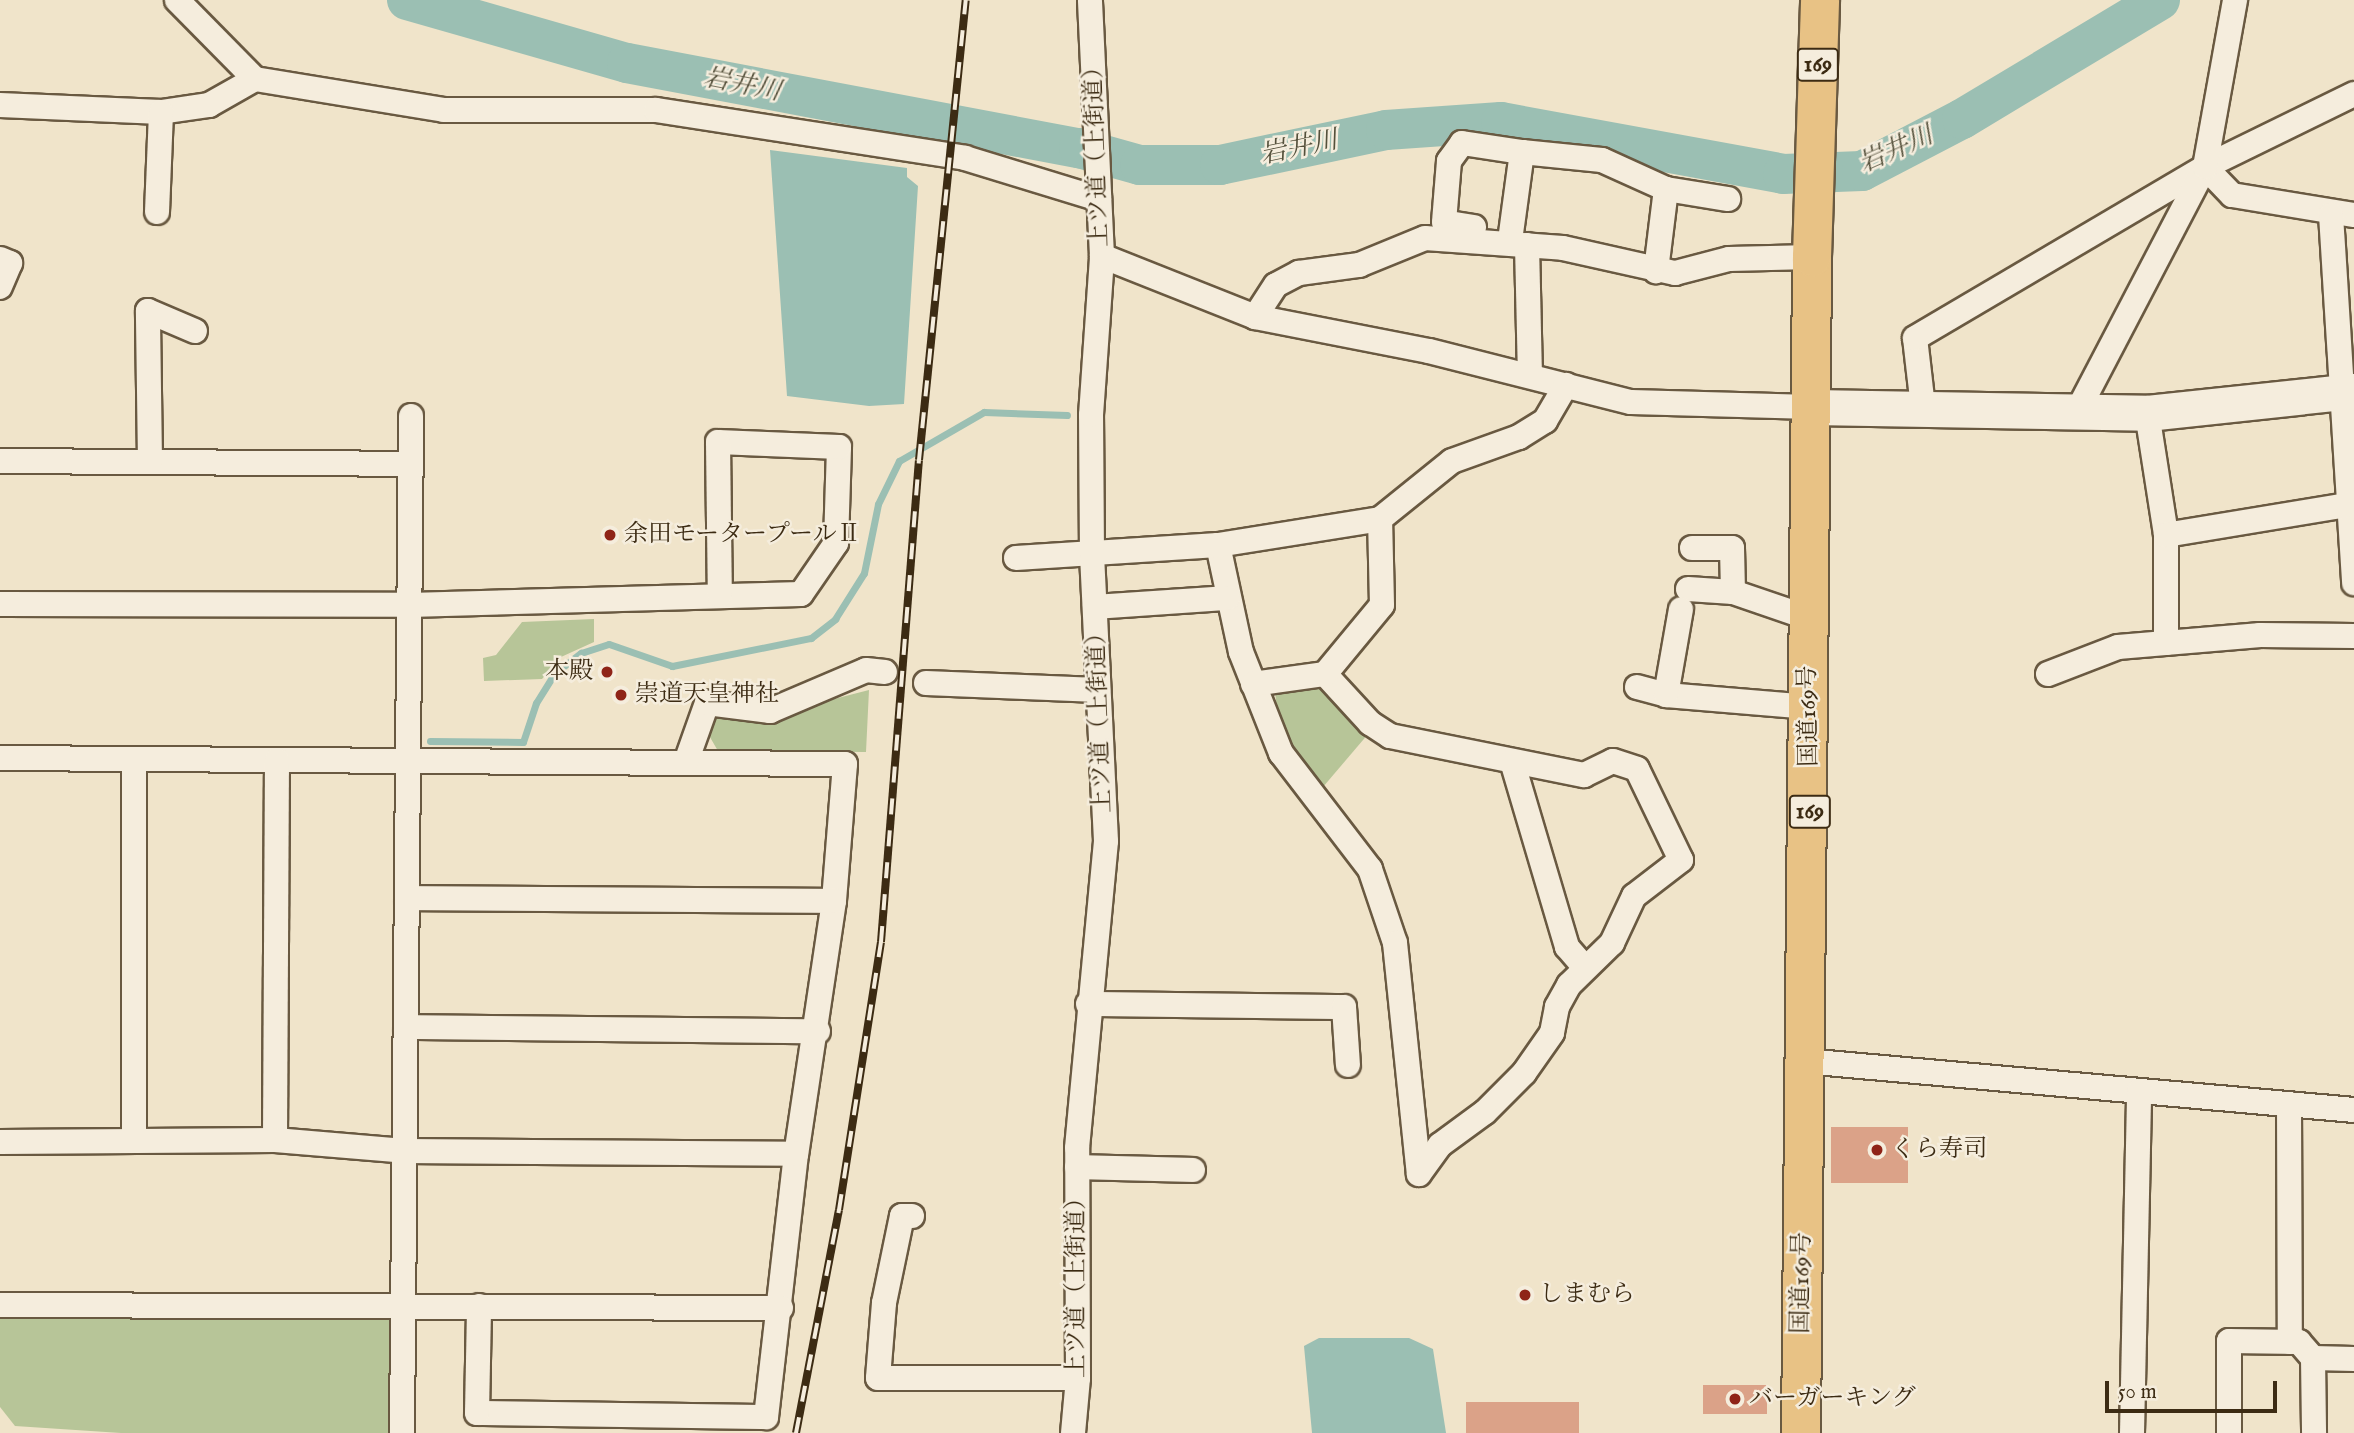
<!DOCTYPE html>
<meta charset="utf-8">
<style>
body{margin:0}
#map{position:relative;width:2354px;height:1433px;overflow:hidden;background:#f0e4ca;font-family:"IM FELL English","Noto Serif JP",serif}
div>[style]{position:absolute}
.green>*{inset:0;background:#b7c598}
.water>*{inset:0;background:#9bbfb3}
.stream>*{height:7px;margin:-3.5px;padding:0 3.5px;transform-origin:3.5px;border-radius:3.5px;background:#9bbfb3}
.river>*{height:40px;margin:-20px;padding:0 20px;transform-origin:20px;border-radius:20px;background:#9bbfb3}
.building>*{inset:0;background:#dba288;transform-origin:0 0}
.roads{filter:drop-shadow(2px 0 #695941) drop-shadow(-2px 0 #695941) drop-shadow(0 2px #695941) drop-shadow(0 -2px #695941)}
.street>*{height:24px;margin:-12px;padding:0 12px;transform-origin:12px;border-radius:12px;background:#f5eddd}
.secondary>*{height:35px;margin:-17.5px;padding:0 17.5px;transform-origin:17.5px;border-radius:17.5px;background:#f5eddd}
.highway>*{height:38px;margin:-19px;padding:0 19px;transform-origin:19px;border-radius:19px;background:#e8c285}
.rail>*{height:8px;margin-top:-4px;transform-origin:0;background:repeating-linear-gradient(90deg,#f5eddd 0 16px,#3c2b13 0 32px);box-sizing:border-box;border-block:2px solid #3c2b13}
.dots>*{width:19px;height:19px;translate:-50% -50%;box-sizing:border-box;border:4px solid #f5eddd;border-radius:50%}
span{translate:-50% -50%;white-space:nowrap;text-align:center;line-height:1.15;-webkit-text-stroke:5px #f5eddd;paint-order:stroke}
.shield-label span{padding:2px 5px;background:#f5eddd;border:2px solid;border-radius:5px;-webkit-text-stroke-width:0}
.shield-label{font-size:23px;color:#3c2b13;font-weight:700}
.street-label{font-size:24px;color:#3c2b13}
.poi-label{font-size:24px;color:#3c2b13}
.left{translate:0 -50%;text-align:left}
.right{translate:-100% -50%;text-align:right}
.water-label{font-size:26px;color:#54503b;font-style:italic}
.scale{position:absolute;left:2105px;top:1381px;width:172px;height:32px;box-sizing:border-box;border:4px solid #3c2b13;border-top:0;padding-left:9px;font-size:21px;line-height:24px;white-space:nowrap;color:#3c2b13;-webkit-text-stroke:5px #f5eddd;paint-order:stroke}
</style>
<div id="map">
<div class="green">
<i style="clip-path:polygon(594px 619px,594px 642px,561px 657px,542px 679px,484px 681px,483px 658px,496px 655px,522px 622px)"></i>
<i style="clip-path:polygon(1320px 689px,1369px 733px,1323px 787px,1280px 737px,1275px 691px)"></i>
<i style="clip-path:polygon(869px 690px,866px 752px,718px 751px,707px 732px,712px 712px,803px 707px)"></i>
<i style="clip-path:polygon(0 1315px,398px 1315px,396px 1433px,121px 1433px,15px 1426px,0 1407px)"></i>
</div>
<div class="water">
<i style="clip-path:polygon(770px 150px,907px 168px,907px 177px,918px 186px,904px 404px,869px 406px,787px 396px)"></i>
<i style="clip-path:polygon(1319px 1338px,1409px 1338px,1433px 1349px,1446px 1433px,1312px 1433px,1304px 1346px)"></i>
</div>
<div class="stream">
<i style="left:430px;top:741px;width:93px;rotate:0.6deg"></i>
<i style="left:523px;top:742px;width:41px;rotate:-71.6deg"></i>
<i style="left:536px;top:703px;width:36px;rotate:-58deg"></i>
<i style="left:555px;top:673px;width:33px;rotate:-38deg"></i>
<i style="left:581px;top:653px;width:29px;rotate:-18deg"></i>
<i style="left:609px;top:644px;width:67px;rotate:19.2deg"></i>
<i style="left:672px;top:666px;width:142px;rotate:-11.4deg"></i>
<i style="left:811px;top:638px;width:31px;rotate:-38deg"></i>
<i style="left:835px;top:619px;width:54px;rotate:-57.8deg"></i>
<i style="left:864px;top:573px;width:70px;rotate:-78.5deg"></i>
<i style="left:878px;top:504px;width:48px;rotate:-64deg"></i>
<i style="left:899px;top:461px;width:98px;rotate:-30deg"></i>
<i style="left:984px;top:412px;width:83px;rotate:2.1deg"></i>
</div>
<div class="river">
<i style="left:407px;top:0;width:229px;rotate:16deg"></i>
<i style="left:627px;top:63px;width:460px;rotate:10.7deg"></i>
<i style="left:1079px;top:148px;width:63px;rotate:15.6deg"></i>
<i style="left:1140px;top:165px;width:80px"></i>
<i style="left:1220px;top:165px;width:170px;rotate:-11.9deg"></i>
<i style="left:1386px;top:130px;width:115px;rotate:-4deg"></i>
<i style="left:1501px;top:122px;width:287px;rotate:10.4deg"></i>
<i style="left:1783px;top:174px;width:79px;rotate:-2.2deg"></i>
<i style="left:1862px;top:171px;width:113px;rotate:-27.5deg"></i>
<i style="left:1962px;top:119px;width:231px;rotate:-31deg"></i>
</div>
<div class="building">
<i style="left:1831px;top:1127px;width:77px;height:56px"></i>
<i style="left:1703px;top:1385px;width:64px;height:29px"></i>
<i style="left:1466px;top:1402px;width:113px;height:31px"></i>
</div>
<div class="roads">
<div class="street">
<i style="left:177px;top:0;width:111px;rotate:45.4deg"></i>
<i style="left:255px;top:79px;width:192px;rotate:9.3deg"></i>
<i style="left:444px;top:110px;width:212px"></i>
<i style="left:656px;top:110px;width:313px;rotate:8.8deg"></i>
<i style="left:965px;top:158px;width:140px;rotate:17deg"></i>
<i style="left:0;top:105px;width:161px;rotate:2.5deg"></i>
<i style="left:161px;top:112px;width:49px;rotate:-8.3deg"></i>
<i style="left:209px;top:105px;width:53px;rotate:-29.5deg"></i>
<i style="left:1522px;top:152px;width:80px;rotate:5.7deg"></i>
<i style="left:1602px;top:160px;width:70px;rotate:24.4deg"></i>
<i style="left:1666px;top:189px;width:83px;rotate:97deg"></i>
<i style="left:2205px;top:167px;width:39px;rotate:46deg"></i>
<i style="left:2232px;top:195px;width:124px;rotate:9.3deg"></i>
<i style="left:1666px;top:189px;width:63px;rotate:9.2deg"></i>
<i style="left:157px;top:212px;width:100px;rotate:-87.7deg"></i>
<i style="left:2331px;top:215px;width:369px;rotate:86.4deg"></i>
<i style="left:1474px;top:227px;width:30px;rotate:-171deg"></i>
<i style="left:1444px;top:222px;width:61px;rotate:-85.3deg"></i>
<i style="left:1449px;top:161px;width:22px;rotate:-54deg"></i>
<i style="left:1462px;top:143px;width:61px;rotate:8.5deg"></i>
<i style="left:1522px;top:152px;width:90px;rotate:97.7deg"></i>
<i style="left:1527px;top:245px;width:129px;rotate:88.7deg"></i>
<i style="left:1102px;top:256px;width:165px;rotate:21.7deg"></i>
<i style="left:1255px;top:317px;width:177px;rotate:11.1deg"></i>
<i style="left:1429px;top:351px;width:208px;rotate:14.2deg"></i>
<i style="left:1631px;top:402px;width:181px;rotate:1.6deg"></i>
<i style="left:0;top:259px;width:11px;rotate:22deg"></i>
<i style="left:10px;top:263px;width:26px;rotate:113deg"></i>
<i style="left:1255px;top:317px;width:38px;rotate:-57deg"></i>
<i style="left:1276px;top:285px;width:26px;rotate:-28deg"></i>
<i style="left:1299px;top:273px;width:61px;rotate:-7.6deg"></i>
<i style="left:1359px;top:265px;width:71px;rotate:-22.2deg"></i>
<i style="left:1425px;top:238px;width:138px;rotate:4.1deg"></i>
<i style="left:1563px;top:248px;width:115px;rotate:12.6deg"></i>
<i style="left:1675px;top:273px;width:56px;rotate:-14.5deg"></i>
<i style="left:1729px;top:259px;width:83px;rotate:-1.4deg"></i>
<i style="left:1923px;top:407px;width:69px;rotate:-96.6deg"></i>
<i style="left:1915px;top:338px;width:337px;rotate:-30.5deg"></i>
<i style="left:2205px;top:167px;width:166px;rotate:-26.1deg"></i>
<i style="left:2078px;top:410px;width:274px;rotate:-62.4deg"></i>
<i style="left:2205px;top:167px;width:170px;rotate:-79.8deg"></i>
<i style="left:2147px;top:413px;width:123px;rotate:81.1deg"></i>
<i style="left:2166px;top:535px;width:108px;rotate:90deg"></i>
<i style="left:0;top:461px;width:410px;rotate:0.4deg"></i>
<i style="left:150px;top:462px;width:151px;rotate:-90.8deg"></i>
<i style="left:148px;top:311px;width:51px;rotate:23.1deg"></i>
<i style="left:2166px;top:535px;width:191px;rotate:-9.4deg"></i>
<i style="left:1218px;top:545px;width:109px;rotate:77.9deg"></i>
<i style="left:1241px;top:652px;width:109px;rotate:68.4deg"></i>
<i style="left:1281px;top:753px;width:146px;rotate:52.5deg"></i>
<i style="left:1370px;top:869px;width:78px;rotate:71.3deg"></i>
<i style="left:1395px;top:943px;width:232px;rotate:84.1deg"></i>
<i style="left:1692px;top:548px;width:40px"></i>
<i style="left:1732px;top:548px;width:44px;rotate:88.7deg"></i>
<i style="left:1016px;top:558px;width:202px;rotate:-3.7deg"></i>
<i style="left:1218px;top:545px;width:164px;rotate:-9.1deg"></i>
<i style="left:1380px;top:519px;width:92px;rotate:-38.9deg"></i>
<i style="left:1452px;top:461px;width:71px;rotate:-19.7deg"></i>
<i style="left:1519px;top:437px;width:31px;rotate:-32deg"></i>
<i style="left:1545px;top:421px;width:42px;rotate:-59.7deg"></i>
<i style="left:1688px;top:589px;width:45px;rotate:3.8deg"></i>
<i style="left:1733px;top:592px;width:80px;rotate:18.9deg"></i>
<i style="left:0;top:604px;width:409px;rotate:0.1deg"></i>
<i style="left:409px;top:605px;width:392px;rotate:-1.6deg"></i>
<i style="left:801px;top:594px;width:62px;rotate:-55.5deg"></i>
<i style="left:836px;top:543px;width:96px;rotate:-88.2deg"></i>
<i style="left:839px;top:447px;width:121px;rotate:-177.6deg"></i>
<i style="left:718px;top:442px;width:153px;rotate:89.3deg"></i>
<i style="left:1095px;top:607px;width:133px;rotate:-3.9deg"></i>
<i style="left:1325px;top:674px;width:67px;rotate:47.4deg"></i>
<i style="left:1370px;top:723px;width:24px;rotate:33deg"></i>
<i style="left:1390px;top:736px;width:198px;rotate:11.4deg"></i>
<i style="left:1584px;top:775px;width:32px;rotate:-26deg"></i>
<i style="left:1613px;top:761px;width:25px;rotate:18deg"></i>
<i style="left:1637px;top:769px;width:101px;rotate:64.2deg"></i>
<i style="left:1681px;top:860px;width:59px;rotate:142.5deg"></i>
<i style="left:1634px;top:896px;width:52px;rotate:115.1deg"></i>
<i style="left:1612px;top:943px;width:60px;rotate:135.7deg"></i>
<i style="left:1569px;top:985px;width:25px;rotate:119deg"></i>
<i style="left:1557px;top:1007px;width:26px;rotate:101deg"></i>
<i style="left:1552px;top:1033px;width:49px;rotate:125deg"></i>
<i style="left:1524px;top:1073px;width:55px;rotate:135deg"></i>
<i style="left:1485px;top:1112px;width:56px;rotate:143.7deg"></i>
<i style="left:1440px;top:1145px;width:36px;rotate:126deg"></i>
<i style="left:2048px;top:674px;width:75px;rotate:-21.1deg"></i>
<i style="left:2118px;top:647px;width:143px;rotate:-4.8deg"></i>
<i style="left:2260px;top:635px;width:94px;rotate:0.6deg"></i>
<i style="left:926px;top:683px;width:172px;rotate:2.3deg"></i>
<i style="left:1253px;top:684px;width:73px;rotate:-7.9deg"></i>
<i style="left:1325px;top:674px;width:89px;rotate:-50.4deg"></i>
<i style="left:1382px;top:605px;width:86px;rotate:-91.3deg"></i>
<i style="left:1637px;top:687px;width:30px;rotate:15deg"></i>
<i style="left:1666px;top:695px;width:144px;rotate:4.8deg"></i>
<i style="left:1666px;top:695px;width:87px;rotate:-80.1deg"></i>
<i style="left:0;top:758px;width:845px;rotate:0.41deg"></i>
<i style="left:845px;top:764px;width:137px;rotate:94.6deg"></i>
<i style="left:834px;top:901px;width:256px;rotate:98.5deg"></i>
<i style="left:796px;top:1154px;width:265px;rotate:96.5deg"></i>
<i style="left:766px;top:1417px;width:289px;rotate:-179.2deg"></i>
<i style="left:477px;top:1413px;width:107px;rotate:-88.9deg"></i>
<i style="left:134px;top:759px;width:382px;rotate:90deg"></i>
<i style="left:1512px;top:761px;width:194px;rotate:73.5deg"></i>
<i style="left:1567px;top:947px;width:28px;rotate:49deg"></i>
<i style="left:686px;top:762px;width:63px;rotate:-70.4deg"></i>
<i style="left:707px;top:703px;width:64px;rotate:7.2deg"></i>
<i style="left:770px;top:711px;width:104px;rotate:-23.1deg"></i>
<i style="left:866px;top:670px;width:19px;rotate:6deg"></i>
<i style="left:407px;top:898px;width:427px;rotate:0.4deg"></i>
<i style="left:1088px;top:1004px;width:256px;rotate:0.7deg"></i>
<i style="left:1344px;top:1007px;width:58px;rotate:86.1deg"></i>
<i style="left:406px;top:1027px;width:412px;rotate:0.6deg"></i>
<i style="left:1804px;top:1061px;width:552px;rotate:5.09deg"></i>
<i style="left:2289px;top:1104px;width:238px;rotate:89.8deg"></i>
<i style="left:275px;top:1140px;width:380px;rotate:-89.7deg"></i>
<i style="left:0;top:1142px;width:275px;rotate:-0.4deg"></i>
<i style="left:275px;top:1140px;width:130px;rotate:4.8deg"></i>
<i style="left:405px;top:1151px;width:391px;rotate:0.4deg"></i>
<i style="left:1077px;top:1167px;width:116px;rotate:1.5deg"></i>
<i style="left:912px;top:1216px;width:10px;rotate:180deg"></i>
<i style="left:902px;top:1216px;width:89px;rotate:101.7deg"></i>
<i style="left:884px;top:1303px;width:75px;rotate:94.6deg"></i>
<i style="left:878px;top:1378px;width:200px"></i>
<i style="left:0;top:1305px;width:781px;rotate:0.22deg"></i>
<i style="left:2313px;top:1358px;width:75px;rotate:89.2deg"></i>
<i style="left:402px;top:1433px;width:1017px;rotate:-89.49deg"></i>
<i style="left:1073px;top:1433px;width:55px;rotate:-84.8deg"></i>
<i style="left:1078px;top:1378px;width:230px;rotate:-90.2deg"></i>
<i style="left:1077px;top:1148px;width:308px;rotate:-84.6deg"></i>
<i style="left:1106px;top:841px;width:286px;rotate:-92.8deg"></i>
<i style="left:1092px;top:555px;width:140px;rotate:-90.4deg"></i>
<i style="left:1091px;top:415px;width:159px;rotate:-86deg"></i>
<i style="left:1102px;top:256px;width:256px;rotate:-92.7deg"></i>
<i style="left:2132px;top:1433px;width:342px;rotate:-88.8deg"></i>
<i style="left:2229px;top:1433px;width:92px;rotate:-90deg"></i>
<i style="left:2229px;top:1341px;width:70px;rotate:0.8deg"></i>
<i style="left:2299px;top:1342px;width:21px;rotate:49deg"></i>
<i style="left:2313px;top:1358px;width:41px;rotate:1.4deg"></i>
</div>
<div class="secondary">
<i style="left:1812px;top:407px;width:335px;rotate:1deg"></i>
<i style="left:2147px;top:413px;width:208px;rotate:-6.1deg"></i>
</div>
<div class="highway">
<i style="left:1801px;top:1433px;width:1176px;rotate:-89.46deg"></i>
<i style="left:1812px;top:257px;width:257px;rotate:-88.2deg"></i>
</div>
</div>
<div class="rail">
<i style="left:796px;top:1433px;width:227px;rotate:-79.1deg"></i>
<i style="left:839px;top:1210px;width:271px;rotate:-81.1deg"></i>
<i style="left:881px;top:942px;width:483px;rotate:-85.5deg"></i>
<i style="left:919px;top:460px;width:462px;rotate:-84.2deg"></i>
</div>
<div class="dots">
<i style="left:610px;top:535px;background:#8f2418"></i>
<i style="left:607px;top:672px;background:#8f2418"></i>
<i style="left:621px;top:695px;background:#8f2418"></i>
<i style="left:1877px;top:1150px;background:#8f2418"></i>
<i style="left:1525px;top:1295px;background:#8f2418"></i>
<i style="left:1735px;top:1399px;background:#8f2418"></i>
</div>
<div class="shield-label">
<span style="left:1818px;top:65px">169</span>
<span style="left:1810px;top:812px">169</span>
</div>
<div class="street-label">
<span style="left:1097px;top:151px;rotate:-92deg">上ツ道（上街道）</span>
<span style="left:1809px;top:716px;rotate:-91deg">国道169号</span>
<span style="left:1100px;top:717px;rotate:-92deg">上ツ道（上街道）</span>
<span style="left:1077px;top:1282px;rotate:-90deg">上ツ道（上街道）</span>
<span style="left:1802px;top:1283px;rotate:-89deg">国道169号</span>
</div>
<div class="poi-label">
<span class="left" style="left:624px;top:535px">余田モータープールⅡ</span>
<span class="right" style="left:593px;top:672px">本殿</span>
<span class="left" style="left:635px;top:695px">崇道天皇神社</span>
<span class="left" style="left:1891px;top:1150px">くら寿司</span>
<span class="left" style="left:1539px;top:1295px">しまむら</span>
<span class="left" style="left:1749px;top:1399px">バーガーキング</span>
</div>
<div class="water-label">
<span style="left:742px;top:85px;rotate:11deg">岩井川</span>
<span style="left:1299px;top:148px;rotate:-12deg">岩井川</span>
<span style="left:1896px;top:150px;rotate:-24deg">岩井川</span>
</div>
<div class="scale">50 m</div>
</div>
